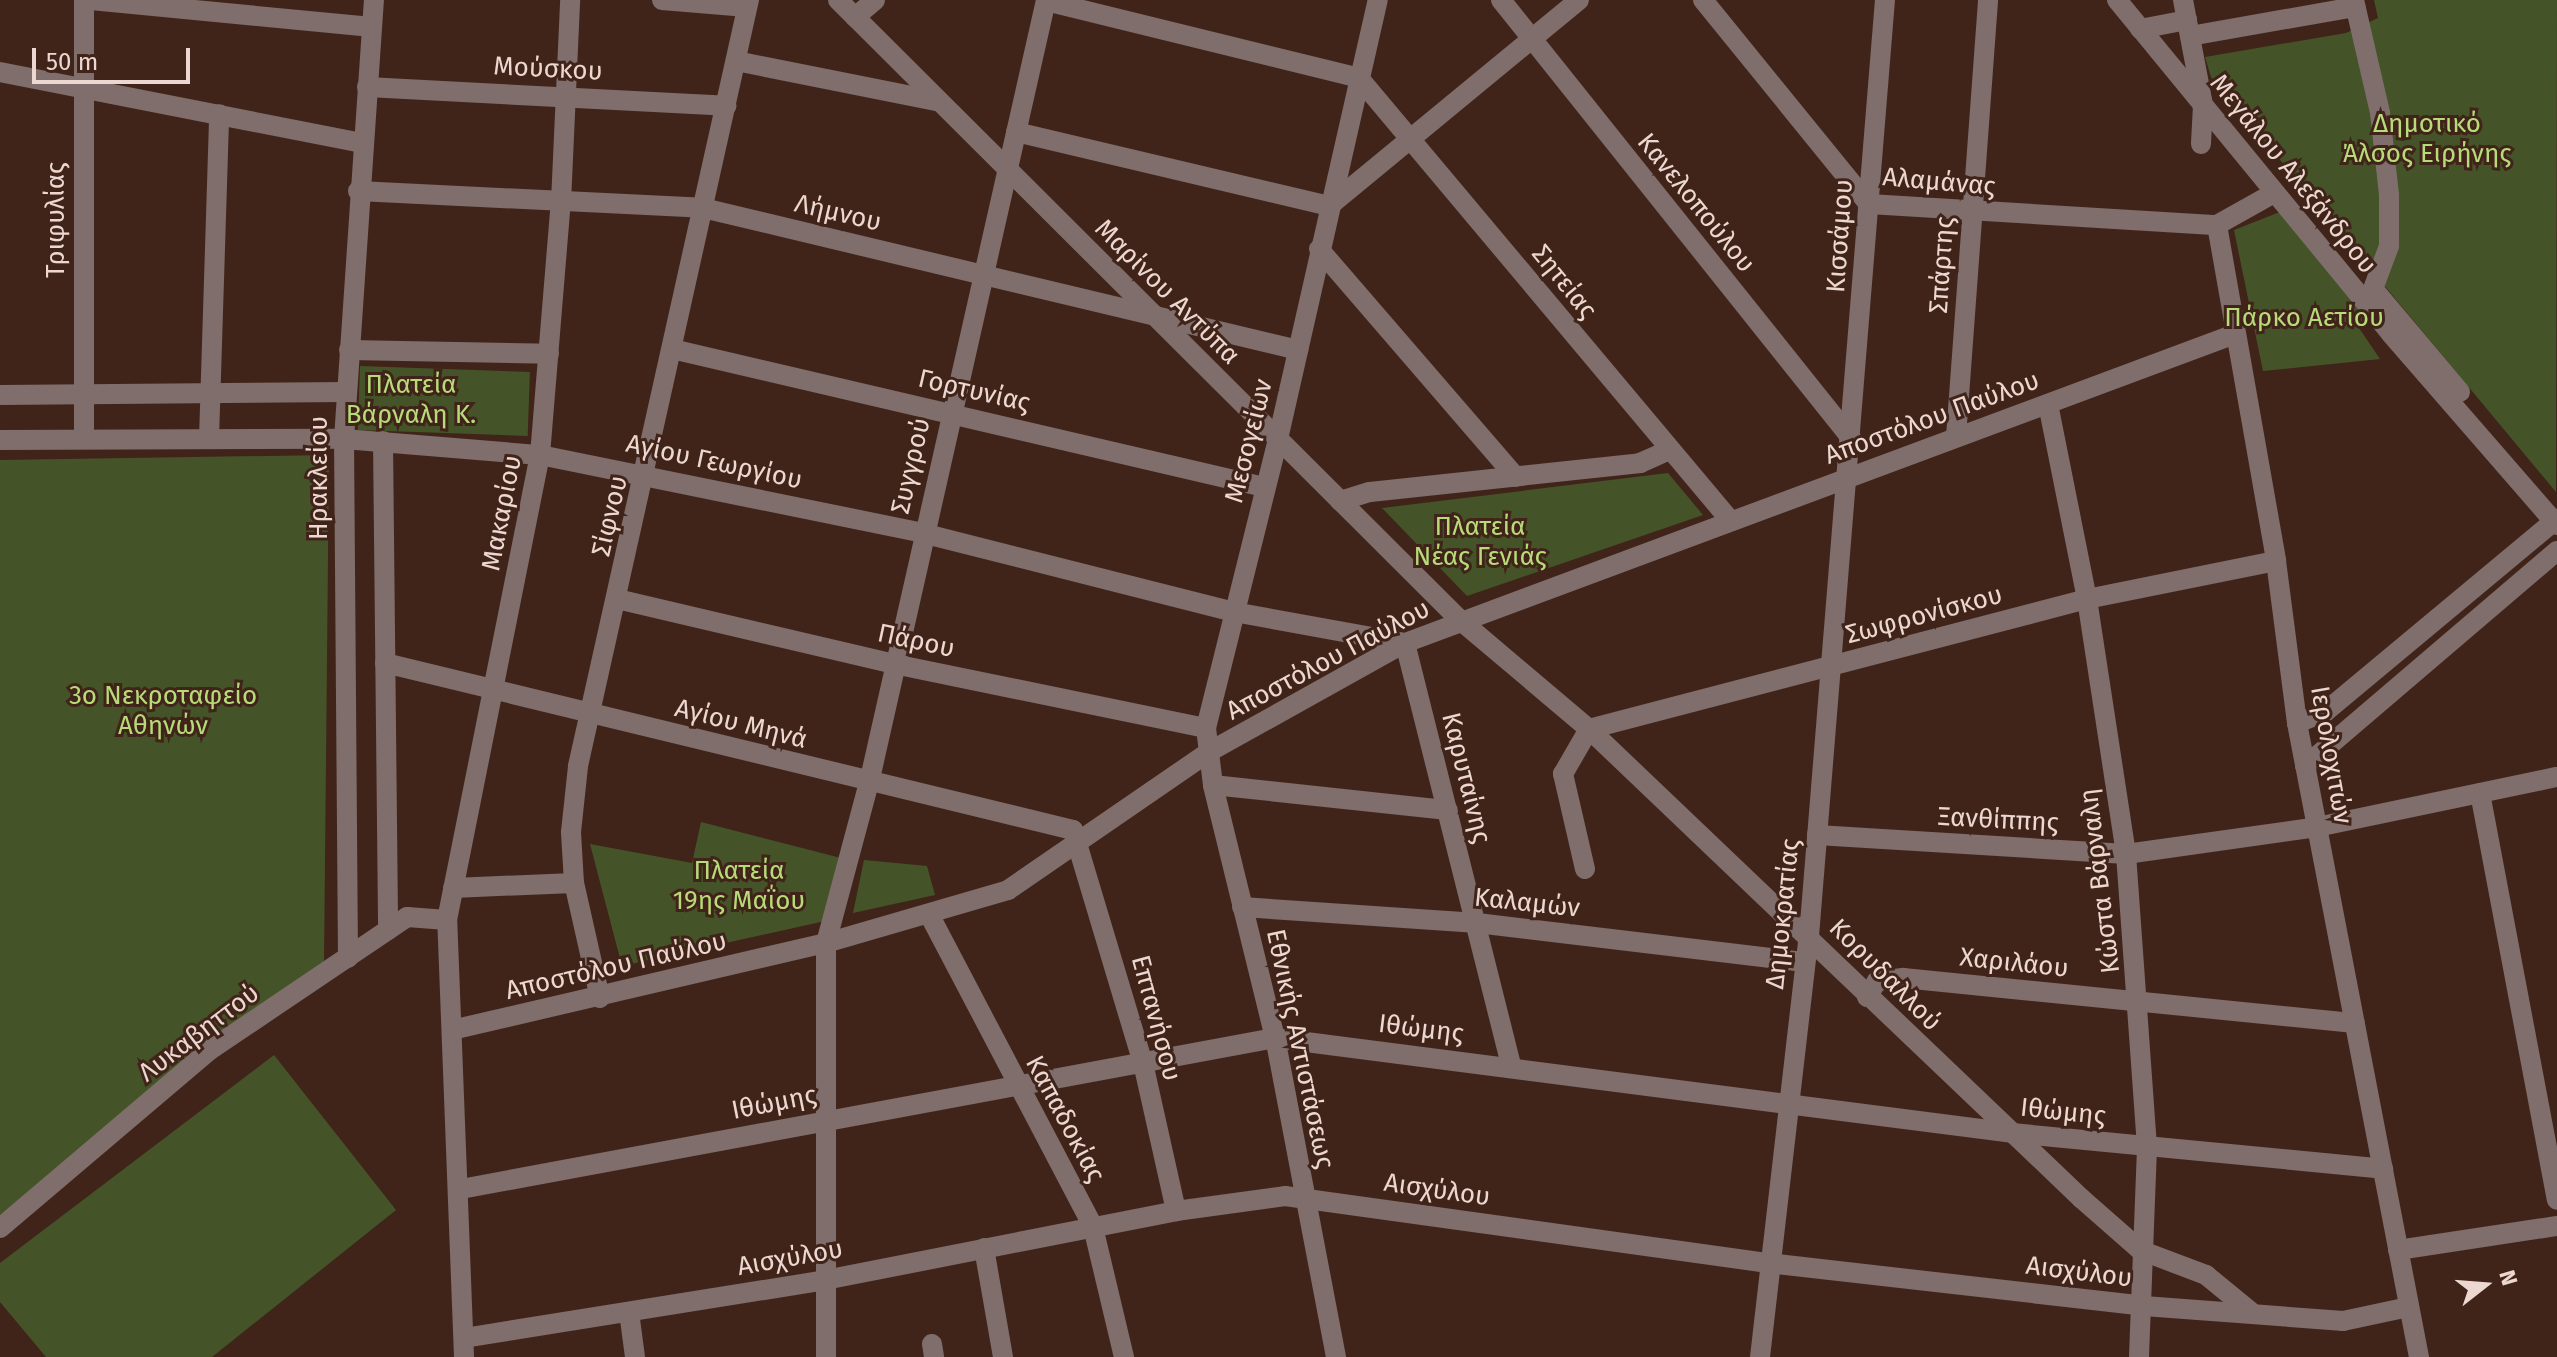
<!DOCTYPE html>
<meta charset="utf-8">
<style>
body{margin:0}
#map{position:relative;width:2557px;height:1357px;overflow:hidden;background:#412419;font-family:"Fira Sans",sans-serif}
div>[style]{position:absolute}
.green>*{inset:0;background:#445428;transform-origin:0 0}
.minor>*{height:20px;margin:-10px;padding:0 10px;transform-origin:10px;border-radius:10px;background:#7f6e6c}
span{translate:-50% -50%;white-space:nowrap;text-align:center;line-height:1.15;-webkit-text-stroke:6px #412419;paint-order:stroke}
.street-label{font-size:26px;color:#ecd8d0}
.park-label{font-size:26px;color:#b8db7a}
.north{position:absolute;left:2445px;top:1245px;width:80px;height:80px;-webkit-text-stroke:6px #412419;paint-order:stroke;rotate:73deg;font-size:22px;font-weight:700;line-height:32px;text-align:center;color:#ecd8d0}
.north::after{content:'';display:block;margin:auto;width:28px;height:36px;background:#ecd8d0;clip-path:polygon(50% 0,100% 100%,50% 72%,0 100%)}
.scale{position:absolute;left:32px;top:48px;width:158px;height:36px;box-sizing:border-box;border:4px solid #ecd8d0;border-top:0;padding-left:10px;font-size:24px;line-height:28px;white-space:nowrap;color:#ecd8d0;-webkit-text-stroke:6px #412419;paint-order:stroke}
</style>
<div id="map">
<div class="green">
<i style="clip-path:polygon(2374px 0,2557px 0,2556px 492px,2211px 77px,2205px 57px,2346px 33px,2378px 18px)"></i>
<i style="clip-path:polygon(2280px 212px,2370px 320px,2359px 328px,2380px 359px,2263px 371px,2234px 230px)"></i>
<i style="left:360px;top:366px;width:170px;height:64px;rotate:2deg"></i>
<i style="clip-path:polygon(329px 455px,324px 962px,0 1215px,0 460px)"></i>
<i style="clip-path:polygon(1668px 473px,1703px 515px,1467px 596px,1382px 508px)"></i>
<i style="clip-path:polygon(701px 822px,841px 858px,825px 921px,622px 966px,590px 844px,692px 863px)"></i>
<i style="clip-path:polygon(864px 860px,927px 866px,935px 895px,853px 913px)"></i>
<i style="clip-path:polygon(274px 1055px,396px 1210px,212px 1357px,46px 1357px,0 1302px,0 1263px)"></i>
</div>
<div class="minor">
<i style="left:84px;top:0;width:439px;rotate:90deg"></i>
<i style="left:91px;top:0;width:282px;rotate:5.5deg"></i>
<i style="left:662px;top:0;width:85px;rotate:4.7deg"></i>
<i style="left:838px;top:0;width:878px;rotate:44.91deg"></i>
<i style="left:1460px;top:620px;width:169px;rotate:40.2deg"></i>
<i style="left:1589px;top:729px;width:681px;rotate:43.63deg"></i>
<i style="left:2082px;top:1199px;width:77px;rotate:41.3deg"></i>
<i style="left:2140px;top:1250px;width:71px;rotate:20.7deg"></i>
<i style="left:2206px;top:1275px;width:58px;rotate:39.4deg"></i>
<i style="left:1501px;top:0;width:561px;rotate:51.37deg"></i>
<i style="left:1703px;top:0;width:263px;rotate:50.9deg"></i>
<i style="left:1869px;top:204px;width:349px;rotate:3.5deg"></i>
<i style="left:2117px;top:0;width:432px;rotate:50.6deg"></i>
<i style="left:2391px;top:334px;width:253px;rotate:49deg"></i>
<i style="left:2183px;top:0;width:107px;rotate:79.2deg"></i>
<i style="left:2203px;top:105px;width:39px;rotate:93deg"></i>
<i style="left:2354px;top:0;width:116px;rotate:77deg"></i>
<i style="left:2380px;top:113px;width:81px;rotate:83.7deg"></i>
<i style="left:2389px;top:194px;width:52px;rotate:90deg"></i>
<i style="left:2389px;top:246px;width:63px;rotate:110.4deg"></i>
<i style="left:1046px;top:1px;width:322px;rotate:13.8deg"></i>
<i style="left:1359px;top:78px;width:576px;rotate:50deg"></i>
<i style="left:855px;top:17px;width:26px;rotate:-40deg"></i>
<i style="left:2140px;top:29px;width:48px;rotate:-10.8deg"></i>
<i style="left:2190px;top:36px;width:168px;rotate:-10deg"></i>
<i style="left:736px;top:61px;width:205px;rotate:11.3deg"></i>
<i style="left:0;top:72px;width:369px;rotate:11.1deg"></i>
<i style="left:367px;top:87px;width:360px;rotate:3deg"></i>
<i style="left:1016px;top:132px;width:322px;rotate:13.3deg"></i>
<i style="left:1329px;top:206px;width:324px;rotate:-39.5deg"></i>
<i style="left:358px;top:191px;width:345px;rotate:2.8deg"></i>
<i style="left:703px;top:208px;width:612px;rotate:13.42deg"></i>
<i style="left:2274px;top:193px;width:65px;rotate:150.7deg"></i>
<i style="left:2217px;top:225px;width:341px;rotate:80deg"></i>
<i style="left:2276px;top:561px;width:163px;rotate:82.6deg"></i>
<i style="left:2297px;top:723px;width:646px;rotate:79.11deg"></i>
<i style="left:1319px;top:249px;width:301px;rotate:49.2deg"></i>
<i style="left:2375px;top:291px;width:132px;rotate:49.9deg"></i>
<i style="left:672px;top:349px;width:608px;rotate:13.12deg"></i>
<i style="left:349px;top:350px;width:200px;rotate:1.1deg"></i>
<i style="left:0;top:395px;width:346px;rotate:-0.5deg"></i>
<i style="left:2048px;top:404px;width:199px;rotate:78.7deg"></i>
<i style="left:2087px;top:599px;width:258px;rotate:81.3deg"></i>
<i style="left:2126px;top:854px;width:295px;rotate:85.9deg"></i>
<i style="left:2147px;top:1148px;width:209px;rotate:92.2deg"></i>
<i style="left:1956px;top:437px;width:438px;rotate:-85.8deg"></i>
<i style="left:209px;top:439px;width:325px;rotate:-88.2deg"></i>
<i style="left:0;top:440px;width:344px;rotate:-0.2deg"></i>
<i style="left:344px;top:439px;width:197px;rotate:4.7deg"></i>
<i style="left:540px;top:455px;width:390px;rotate:11.5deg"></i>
<i style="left:922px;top:533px;width:322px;rotate:14.2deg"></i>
<i style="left:1234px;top:612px;width:174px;rotate:10.3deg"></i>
<i style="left:1405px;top:643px;width:436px;rotate:75.9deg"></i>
<i style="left:383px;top:441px;width:489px;rotate:89.4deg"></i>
<i style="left:1340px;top:501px;width:31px;rotate:-17deg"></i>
<i style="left:1370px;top:492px;width:272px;rotate:-6.1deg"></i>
<i style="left:1640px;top:463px;width:30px;rotate:-24deg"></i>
<i style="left:617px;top:599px;width:285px;rotate:13.2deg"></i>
<i style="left:894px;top:664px;width:318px;rotate:11.6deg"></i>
<i style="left:385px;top:663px;width:708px;rotate:13.64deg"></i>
<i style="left:1073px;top:830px;width:243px;rotate:73.3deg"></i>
<i style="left:1143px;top:1063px;width:152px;rotate:77.4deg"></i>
<i style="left:2297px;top:723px;width:30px;rotate:-21deg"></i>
<i style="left:2325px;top:712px;width:302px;rotate:-39.8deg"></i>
<i style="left:1589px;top:729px;width:515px;rotate:-14.63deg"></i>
<i style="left:2087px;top:599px;width:193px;rotate:-11.4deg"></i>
<i style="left:2305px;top:766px;width:331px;rotate:-40.5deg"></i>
<i style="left:1213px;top:785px;width:236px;rotate:6.1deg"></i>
<i style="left:2480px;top:793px;width:414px;rotate:79.3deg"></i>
<i style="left:1817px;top:835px;width:310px;rotate:3.5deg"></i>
<i style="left:2126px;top:854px;width:193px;rotate:-8deg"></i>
<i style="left:2317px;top:827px;width:245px;rotate:-11.8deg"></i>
<i style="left:1585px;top:869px;width:98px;rotate:-103deg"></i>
<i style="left:1563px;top:774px;width:52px;rotate:-60deg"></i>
<i style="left:453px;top:888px;width:121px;rotate:-2.4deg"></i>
<i style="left:1242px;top:907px;width:236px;rotate:3.9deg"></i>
<i style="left:1477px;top:923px;width:330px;rotate:6.8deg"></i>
<i style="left:930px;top:916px;width:351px;rotate:62.3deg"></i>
<i style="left:1093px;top:1227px;width:134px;rotate:76.6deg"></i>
<i style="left:348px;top:958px;width:519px;rotate:-90.44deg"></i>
<i style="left:344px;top:439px;width:440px;rotate:-86.1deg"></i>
<i style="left:1867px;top:997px;width:19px;rotate:-58deg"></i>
<i style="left:1877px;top:981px;width:26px;rotate:-7deg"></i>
<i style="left:1903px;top:978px;width:454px;rotate:5.7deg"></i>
<i style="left:600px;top:998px;width:118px;rotate:-102.7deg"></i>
<i style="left:574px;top:883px;width:51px;rotate:-93.4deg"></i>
<i style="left:571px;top:832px;width:66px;rotate:-83.9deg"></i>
<i style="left:578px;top:766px;width:785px;rotate:-77.42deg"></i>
<i style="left:456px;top:1029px;width:380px;rotate:-13.1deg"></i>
<i style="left:826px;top:943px;width:190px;rotate:-16.2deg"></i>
<i style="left:1008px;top:890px;width:242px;rotate:-34.5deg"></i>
<i style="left:1207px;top:753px;width:227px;rotate:-29.1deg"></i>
<i style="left:1405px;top:643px;width:886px;rotate:-20.42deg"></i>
<i style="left:461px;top:1189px;width:828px;rotate:-10.51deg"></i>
<i style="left:1275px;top:1038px;width:743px;rotate:7.34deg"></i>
<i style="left:2012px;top:1133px;width:373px;rotate:5.5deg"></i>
<i style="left:0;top:1228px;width:275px;rotate:-40.3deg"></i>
<i style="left:210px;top:1050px;width:238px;rotate:-34deg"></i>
<i style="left:407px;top:917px;width:40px;rotate:4.3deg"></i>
<i style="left:984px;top:1248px;width:111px;rotate:80.1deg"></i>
<i style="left:2398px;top:1250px;width:161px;rotate:-8.6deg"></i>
<i style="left:629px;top:1312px;width:45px;rotate:82.4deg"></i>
<i style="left:464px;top:1338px;width:366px;rotate:-9.1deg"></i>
<i style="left:825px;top:1280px;width:358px;rotate:-11.1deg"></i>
<i style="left:1176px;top:1211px;width:110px;rotate:-7.8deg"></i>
<i style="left:1285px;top:1196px;width:488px;rotate:7.9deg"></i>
<i style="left:1768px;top:1263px;width:378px;rotate:6.5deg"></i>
<i style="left:2144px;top:1306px;width:200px;rotate:4.3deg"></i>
<i style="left:2343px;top:1321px;width:67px;rotate:-12deg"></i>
<i style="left:932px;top:1344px;width:13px;rotate:81deg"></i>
<i style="left:464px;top:1357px;width:437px;rotate:-92.2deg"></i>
<i style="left:447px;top:920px;width:474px;rotate:-78.7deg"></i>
<i style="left:540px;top:455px;width:254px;rotate:-85.3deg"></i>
<i style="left:561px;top:202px;width:202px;rotate:-87.4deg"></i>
<i style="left:826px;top:1357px;width:414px;rotate:-90deg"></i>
<i style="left:826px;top:943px;width:166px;rotate:-75deg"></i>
<i style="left:869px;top:783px;width:803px;rotate:-77.26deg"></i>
<i style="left:1336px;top:1357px;width:325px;rotate:-100.8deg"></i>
<i style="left:1275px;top:1038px;width:260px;rotate:-103.8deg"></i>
<i style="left:1213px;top:785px;width:57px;rotate:-97deg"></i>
<i style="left:1206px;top:728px;width:298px;rotate:-76deg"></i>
<i style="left:1278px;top:439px;width:450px;rotate:-77.2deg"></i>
<i style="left:1760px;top:1357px;width:424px;rotate:-83.4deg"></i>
<i style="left:1809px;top:936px;width:939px;rotate:-85.36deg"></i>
</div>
<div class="street-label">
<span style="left:548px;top:69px;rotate:3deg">Μούσκου</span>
<span style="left:2293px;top:174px;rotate:51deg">Μεγάλου Αλεξάνδρου</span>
<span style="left:1939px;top:182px;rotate:5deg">Αλαμάνας</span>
<span style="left:1696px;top:203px;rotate:51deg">Κανελοπούλου</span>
<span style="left:838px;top:213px;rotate:13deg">Λήμνου</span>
<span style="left:56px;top:220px;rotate:-90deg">Τριφυλίας</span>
<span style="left:1840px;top:236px;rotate:-86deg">Κισσάμου</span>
<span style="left:1942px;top:265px;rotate:-86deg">Σπάρτης</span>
<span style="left:1564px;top:282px;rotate:51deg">Σητείας</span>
<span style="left:1167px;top:292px;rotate:45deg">Μαρίνου Αντύπα</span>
<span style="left:974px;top:391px;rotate:13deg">Γορτυνίας</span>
<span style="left:1932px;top:418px;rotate:-20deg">Αποστόλου Παύλου</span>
<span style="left:1249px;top:441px;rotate:-76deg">Μεσογείων</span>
<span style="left:714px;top:462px;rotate:12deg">Αγίου Γεωργίου</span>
<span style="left:911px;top:466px;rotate:-77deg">Συγγρού</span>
<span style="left:319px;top:478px;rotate:-90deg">Ηρακλείου</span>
<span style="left:502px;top:513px;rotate:-79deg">Μακαρίου</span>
<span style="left:610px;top:516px;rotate:-77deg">Σίφνου</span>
<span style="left:1924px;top:615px;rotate:-15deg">Σωφρονίσκου</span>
<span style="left:916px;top:641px;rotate:12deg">Πάρου</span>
<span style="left:1328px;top:660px;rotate:-28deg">Αποστόλου Παύλου</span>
<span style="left:741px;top:724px;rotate:14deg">Αγίου Μηνά</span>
<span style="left:2331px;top:755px;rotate:80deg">Ιερολοχιτών</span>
<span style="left:1466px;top:778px;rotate:76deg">Καρυταίνης</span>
<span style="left:1998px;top:820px;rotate:3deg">Ξανθίππης</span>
<span style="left:2100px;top:881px;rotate:-97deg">Κώστα Βάρναλη</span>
<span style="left:1527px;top:903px;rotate:6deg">Καλαμών</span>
<span style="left:1783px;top:914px;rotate:-84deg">Δημοκρατίας</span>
<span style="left:2014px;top:963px;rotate:6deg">Χαριλάου</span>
<span style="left:616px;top:966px;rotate:-13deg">Αποστόλου Παύλου</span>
<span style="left:1885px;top:975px;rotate:45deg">Κορυδαλλού</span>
<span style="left:1156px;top:1018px;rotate:75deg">Επτανήσου</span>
<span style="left:1421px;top:1029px;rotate:7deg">Ιθώμης</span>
<span style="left:199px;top:1033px;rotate:-37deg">Λυκαβηττού</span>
<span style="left:1300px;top:1049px;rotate:78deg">Εθνικής Αντιστάσεως</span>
<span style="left:774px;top:1103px;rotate:-11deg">Ιθώμης</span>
<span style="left:2063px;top:1112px;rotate:6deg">Ιθώμης</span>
<span style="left:1065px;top:1119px;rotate:62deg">Καπαδοκίας</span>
<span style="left:1437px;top:1190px;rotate:8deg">Αισχύλου</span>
<span style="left:790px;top:1258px;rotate:-10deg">Αισχύλου</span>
<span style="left:2079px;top:1272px;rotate:7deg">Αισχύλου</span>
</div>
<div class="park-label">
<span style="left:2427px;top:139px">Δημοτικό<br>Άλσος Ειρήνης</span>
<span style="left:2304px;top:318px">Πάρκο Αετίου</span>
<span style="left:411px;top:400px">Πλατεία<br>Βάρναλη Κ.</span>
<span style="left:1480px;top:542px">Πλατεία<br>Νέας Γενιάς</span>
<span style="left:163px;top:711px">3ο Νεκροταφείο<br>Αθηνών</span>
<span style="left:739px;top:886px">Πλατεία<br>19ης Μαΐου</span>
</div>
<div class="north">N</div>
<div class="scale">50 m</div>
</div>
